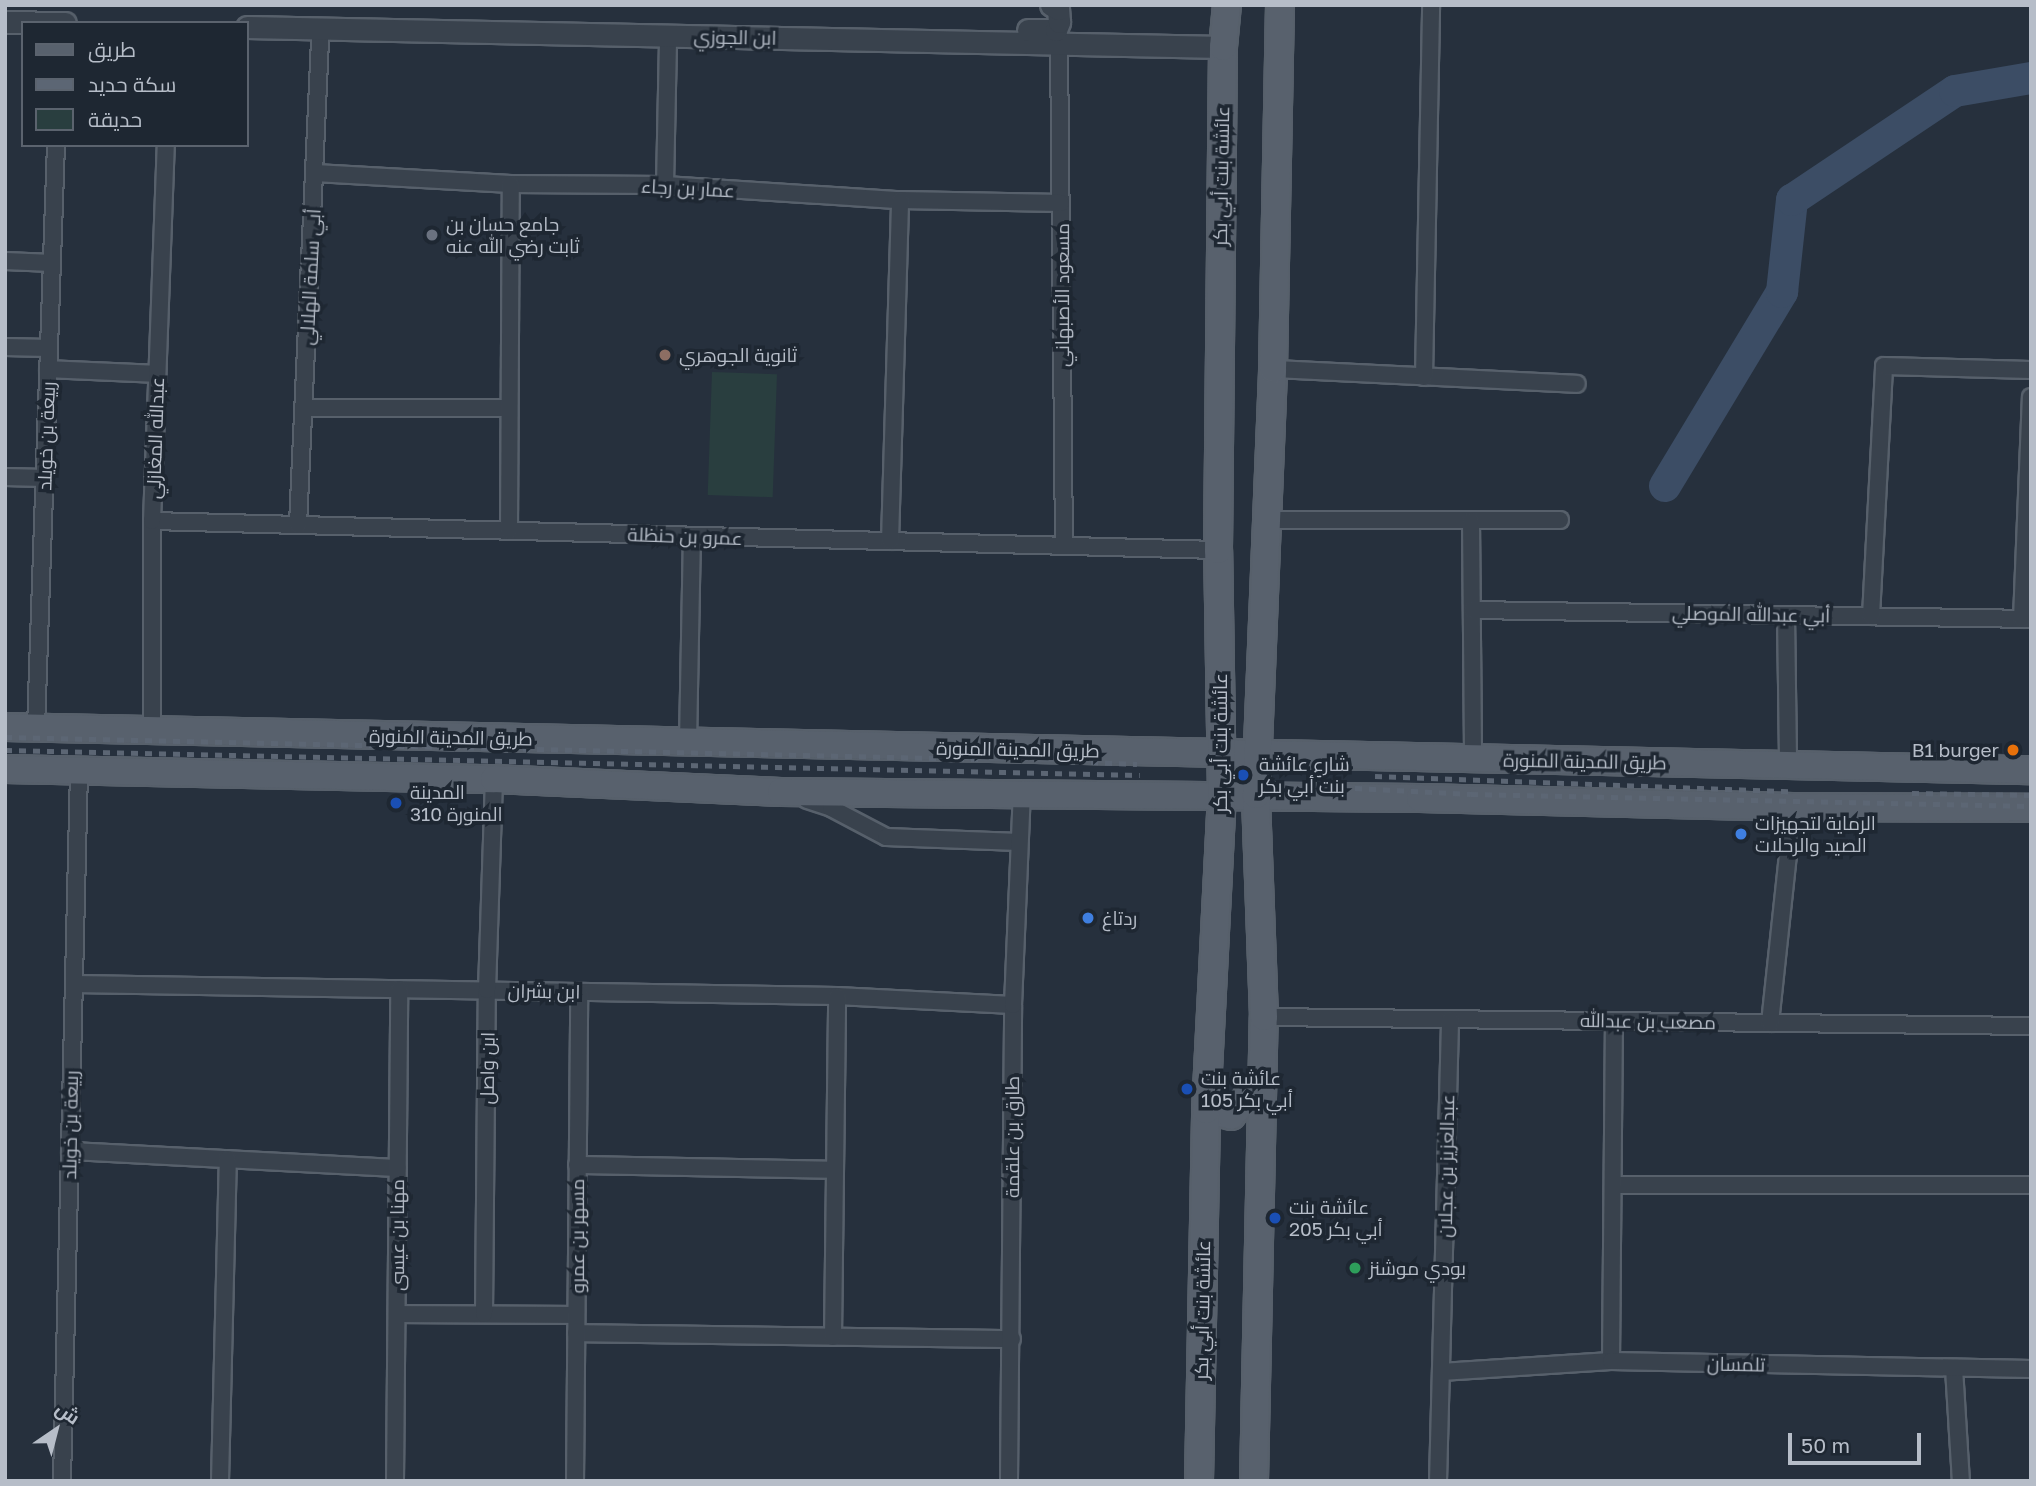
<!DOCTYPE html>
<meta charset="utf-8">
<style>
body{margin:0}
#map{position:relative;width:2036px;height:1486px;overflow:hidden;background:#26303d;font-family:"Golos Text",Cairo,sans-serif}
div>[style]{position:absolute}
.green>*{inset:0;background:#293e3f;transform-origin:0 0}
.river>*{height:32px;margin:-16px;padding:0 16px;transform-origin:16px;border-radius:16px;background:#3c4d65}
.roads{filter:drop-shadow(2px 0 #57606b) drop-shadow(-2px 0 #57606b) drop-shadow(0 2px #57606b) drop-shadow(0 -2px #57606b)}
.minor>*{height:16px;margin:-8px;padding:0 8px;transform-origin:8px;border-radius:8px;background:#39424d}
.tertiary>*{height:21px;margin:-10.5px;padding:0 10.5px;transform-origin:10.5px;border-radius:10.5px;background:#39424d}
.primary>*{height:26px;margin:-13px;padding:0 13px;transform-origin:13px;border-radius:13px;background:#58616d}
.rail>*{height:5px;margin-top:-2.5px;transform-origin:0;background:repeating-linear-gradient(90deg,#5c6674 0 7px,transparent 0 14px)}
.dots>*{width:19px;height:19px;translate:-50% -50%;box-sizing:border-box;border:4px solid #1e2732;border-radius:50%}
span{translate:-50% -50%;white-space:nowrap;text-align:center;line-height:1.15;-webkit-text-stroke:7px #1e2732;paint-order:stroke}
.street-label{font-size:19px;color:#b6bdc8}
.poi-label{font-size:19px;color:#b6bdc8}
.left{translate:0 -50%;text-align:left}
.right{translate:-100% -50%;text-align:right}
.frame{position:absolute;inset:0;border:7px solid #b6bdc8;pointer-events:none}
.legend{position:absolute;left:21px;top:21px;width:228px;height:126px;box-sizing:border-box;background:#1e2732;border:2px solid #5b636e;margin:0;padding:9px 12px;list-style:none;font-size:21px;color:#b6bdc8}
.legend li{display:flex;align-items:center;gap:14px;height:35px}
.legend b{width:35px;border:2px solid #5b636e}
.north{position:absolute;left:21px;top:1395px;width:70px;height:70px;-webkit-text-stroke:5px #1e2732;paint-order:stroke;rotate:35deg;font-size:19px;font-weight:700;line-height:28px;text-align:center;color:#b6bdc8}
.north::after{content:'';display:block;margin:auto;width:24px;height:32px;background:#b6bdc8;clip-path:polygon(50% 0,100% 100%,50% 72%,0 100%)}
.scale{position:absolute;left:1788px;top:1433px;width:133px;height:32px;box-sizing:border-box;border:4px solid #b6bdc8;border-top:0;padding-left:9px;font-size:21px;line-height:24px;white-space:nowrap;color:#b6bdc8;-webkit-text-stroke:5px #1e2732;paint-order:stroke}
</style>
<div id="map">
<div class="green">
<i style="left:712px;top:372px;width:65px;height:123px;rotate:2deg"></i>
</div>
<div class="river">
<i style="left:1665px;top:486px;width:227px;rotate:-58.9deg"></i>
<i style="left:1782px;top:292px;width:93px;rotate:-83.8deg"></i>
<i style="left:1792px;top:200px;width:196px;rotate:-33.8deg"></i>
<i style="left:1955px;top:91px;width:77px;rotate:-9.7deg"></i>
</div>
<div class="roads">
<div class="minor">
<i style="left:1059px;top:44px;width:502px;rotate:89.43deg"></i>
<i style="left:315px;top:173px;width:196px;rotate:3.2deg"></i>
<i style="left:511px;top:184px;width:154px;rotate:0.4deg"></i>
<i style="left:665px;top:185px;width:235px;rotate:3.7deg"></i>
<i style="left:900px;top:200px;width:161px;rotate:1.1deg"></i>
<i style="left:665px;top:185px;width:149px;rotate:-88.8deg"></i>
<i style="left:5px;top:261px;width:47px;rotate:2.4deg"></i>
<i style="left:5px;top:347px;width:44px;rotate:1.3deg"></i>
<i style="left:48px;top:369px;width:109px;rotate:2.6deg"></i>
<i style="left:1273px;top:369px;width:304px;rotate:2.8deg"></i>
<i style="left:1424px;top:377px;width:372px;rotate:-88.9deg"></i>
<i style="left:304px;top:408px;width:205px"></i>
<i style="left:5px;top:477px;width:40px;rotate:1.4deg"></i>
<i style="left:1268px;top:520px;width:292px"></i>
<i style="left:152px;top:521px;width:1066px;rotate:1.56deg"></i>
<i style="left:1471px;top:521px;width:238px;rotate:89.5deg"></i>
<i style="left:298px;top:525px;width:498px;rotate:-87.4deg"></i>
<i style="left:509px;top:531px;width:347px;rotate:-89.7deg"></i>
<i style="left:890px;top:541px;width:341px;rotate:-88.3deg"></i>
<i style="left:1472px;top:610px;width:559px;rotate:0.92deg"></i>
<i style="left:1786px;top:615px;width:150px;rotate:89.2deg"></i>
<i style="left:1871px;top:616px;width:250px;rotate:-87deg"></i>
<i style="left:1884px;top:366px;width:147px;rotate:1.6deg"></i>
<i style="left:2022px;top:619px;width:222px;rotate:-87.7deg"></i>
<i style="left:36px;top:728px;width:583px;rotate:-88.04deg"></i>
<i style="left:152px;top:730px;width:209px;rotate:-90deg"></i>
<i style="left:152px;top:521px;width:376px;rotate:-87.9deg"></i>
<i style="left:688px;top:742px;width:206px;rotate:-88.9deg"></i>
<i style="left:807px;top:800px;width:25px;rotate:18deg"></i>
<i style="left:831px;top:808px;width:62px;rotate:27.8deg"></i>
<i style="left:886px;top:837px;width:133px;rotate:2.2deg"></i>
<i style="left:74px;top:984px;width:763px;rotate:0.9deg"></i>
<i style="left:837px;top:996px;width:176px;rotate:2.9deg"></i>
<i style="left:1264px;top:1017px;width:767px;rotate:0.67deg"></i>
<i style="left:1770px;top:1023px;width:217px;rotate:-83.9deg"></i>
<i style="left:70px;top:1151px;width:328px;rotate:3deg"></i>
<i style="left:577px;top:1165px;width:258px;rotate:1.1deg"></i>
<i style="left:1613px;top:1185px;width:418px"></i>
<i style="left:397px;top:1314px;width:179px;rotate:0.3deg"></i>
<i style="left:484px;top:1314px;width:324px;rotate:-89.5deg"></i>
<i style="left:487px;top:990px;width:211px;rotate:-88.1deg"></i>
<i style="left:576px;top:1333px;width:436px;rotate:0.8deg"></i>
<i style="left:833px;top:1337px;width:341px;rotate:-89.3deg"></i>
<i style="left:1611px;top:1361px;width:340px;rotate:-89.5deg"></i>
<i style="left:1954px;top:1368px;width:113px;rotate:86.5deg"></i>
<i style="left:1441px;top:1372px;width:170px;rotate:-3.7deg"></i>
<i style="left:1611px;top:1361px;width:420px;rotate:1.1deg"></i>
<i style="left:62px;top:1481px;width:711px;rotate:-88.63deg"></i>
<i style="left:220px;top:1481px;width:322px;rotate:-88.6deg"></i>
<i style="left:395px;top:1481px;width:492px;rotate:-89.5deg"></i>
<i style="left:575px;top:1481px;width:489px;rotate:-89.5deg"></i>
<i style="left:1009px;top:1481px;width:476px;rotate:-89.5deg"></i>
<i style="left:1013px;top:1005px;width:212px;rotate:-87.6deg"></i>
<i style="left:1438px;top:1481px;width:462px;rotate:-88.5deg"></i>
</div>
<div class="tertiary">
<i style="left:5px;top:22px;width:60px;rotate:1deg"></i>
<i style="left:247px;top:27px;width:976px;rotate:1.17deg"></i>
<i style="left:1028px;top:30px;width:28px"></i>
<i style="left:1056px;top:30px;width:9px;rotate:-69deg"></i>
<i style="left:1059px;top:22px;width:13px;rotate:-94deg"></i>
<i style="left:1058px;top:9px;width:8px;rotate:-150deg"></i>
</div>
<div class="primary">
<i style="left:5px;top:727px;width:2026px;rotate:1.22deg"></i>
<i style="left:5px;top:769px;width:489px;rotate:1.2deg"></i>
<i style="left:494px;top:779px;width:287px;rotate:2.6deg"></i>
<i style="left:781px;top:792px;width:639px;rotate:0.54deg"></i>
<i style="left:1420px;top:798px;width:373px;rotate:1.4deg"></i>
<i style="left:1793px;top:807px;width:238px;rotate:0.2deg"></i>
<i style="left:1206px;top:1110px;width:26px;rotate:13deg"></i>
<i style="left:1231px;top:1116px;width:50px;rotate:-49.9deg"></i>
<i style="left:1199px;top:1481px;width:371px;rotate:-88.9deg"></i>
<i style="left:1206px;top:1110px;width:314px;rotate:-87.1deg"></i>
<i style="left:1222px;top:796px;width:246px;rotate:-90.9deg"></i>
<i style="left:1218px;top:550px;width:503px;rotate:-89.43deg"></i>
<i style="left:1223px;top:47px;width:42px;rotate:-84.6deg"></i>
<i style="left:1254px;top:1481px;width:464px;rotate:-88.8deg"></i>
<i style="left:1264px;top:1017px;width:222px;rotate:-92.1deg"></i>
<i style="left:1256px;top:795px;width:426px;rotate:-87.7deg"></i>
<i style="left:1273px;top:369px;width:364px;rotate:-88.9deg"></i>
</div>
</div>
<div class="rail">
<i style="left:5px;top:737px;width:975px;rotate:1.29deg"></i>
<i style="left:5px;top:750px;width:1135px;rotate:1.26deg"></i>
<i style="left:1091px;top:762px;width:46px;rotate:2.5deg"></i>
<i style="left:1375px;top:776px;width:414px;rotate:2.1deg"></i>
<i style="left:1355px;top:788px;width:116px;rotate:3deg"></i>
<i style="left:1471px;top:794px;width:560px;rotate:1.23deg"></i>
<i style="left:1912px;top:793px;width:119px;rotate:1deg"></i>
</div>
<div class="dots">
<i style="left:432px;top:235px;background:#6b7280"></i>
<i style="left:665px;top:355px;background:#8d6e63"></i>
<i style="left:2013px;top:750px;background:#e8710a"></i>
<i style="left:1243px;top:775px;background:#1a4fb4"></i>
<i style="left:396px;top:803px;background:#1a4fb4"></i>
<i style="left:1741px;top:834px;background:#3f7fe0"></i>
<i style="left:1088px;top:918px;background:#3f7fe0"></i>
<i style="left:1187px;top:1089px;background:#1a4fb4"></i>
<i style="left:1275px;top:1218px;background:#1a4fb4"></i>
<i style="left:1355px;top:1268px;background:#2e9e5b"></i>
</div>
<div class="street-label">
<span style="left:735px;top:37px;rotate:1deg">ابن الجوزي</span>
<span style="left:1221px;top:176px;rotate:-89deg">عائشة بنت أبي بكر</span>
<span style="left:688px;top:188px;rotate:3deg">عمار بن رجاء</span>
<span style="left:310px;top:277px;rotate:-87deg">أبي سلمة الهلالي</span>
<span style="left:1062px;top:295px;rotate:-90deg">مسعود الأصبهاني</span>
<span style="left:46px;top:436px;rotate:-88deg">ربيعة بن خويلد</span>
<span style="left:155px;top:438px;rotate:-88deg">عبدالله المغازلي</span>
<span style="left:685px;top:536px;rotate:2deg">عمرو بن حنظلة</span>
<span style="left:1751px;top:614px;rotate:1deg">أبي عبدالله الموصلي</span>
<span style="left:451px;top:737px;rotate:1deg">طريق المدينة المنورة</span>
<span style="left:1220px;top:743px;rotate:-90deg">عائشة بنت أبي بكر</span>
<span style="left:1018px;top:749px;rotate:1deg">طريق المدينة المنورة</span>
<span style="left:1585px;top:761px;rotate:1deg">طريق المدينة المنورة</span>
<span style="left:544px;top:991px;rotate:1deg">ابن بشران</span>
<span style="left:1648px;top:1021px;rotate:1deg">مصعب بن عبدالله</span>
<span style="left:487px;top:1068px;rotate:-89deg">ابن واصل</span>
<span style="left:70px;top:1125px;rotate:-89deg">ربيعة بن خويلد</span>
<span style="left:1012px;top:1137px;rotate:-90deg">طارق بن علقمة</span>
<span style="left:1446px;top:1166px;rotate:-89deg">عبدالعزيز بن عجلان</span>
<span style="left:397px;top:1235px;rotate:-90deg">مهنا بن عيسى</span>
<span style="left:577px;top:1236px;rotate:-90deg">مسهر بن عمرو</span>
<span style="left:1202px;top:1310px;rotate:-89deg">عائشة بنت أبي بكر</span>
<span style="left:1736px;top:1364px;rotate:1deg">تلمسان</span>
</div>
<div class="poi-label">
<span class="left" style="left:446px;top:235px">جامع حسان بن<br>ثابت رضي الله عنه</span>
<span class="left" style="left:679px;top:355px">ثانوية الجوهري</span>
<span class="right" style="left:1999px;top:750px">B1 burger</span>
<span class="left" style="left:1259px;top:775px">شارع عائشة<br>بنت أبي بكر</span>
<span class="left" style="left:410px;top:803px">المدينة<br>المنورة 310</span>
<span class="left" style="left:1755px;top:834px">الرماية لتجهيزات<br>الصيد والرحلات</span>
<span class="left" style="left:1102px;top:918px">ردتاغ</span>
<span class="left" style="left:1201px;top:1089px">عائشة بنت<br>أبي بكر 105</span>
<span class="left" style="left:1289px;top:1218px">عائشة بنت<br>أبي بكر 205</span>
<span class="left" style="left:1369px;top:1268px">بودي موشنز</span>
</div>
<div class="frame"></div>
<ul class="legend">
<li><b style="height:9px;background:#58616d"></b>طريق</li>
<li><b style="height:9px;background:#5c6674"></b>سكة حديد</li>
<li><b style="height:19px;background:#293e3f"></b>حديقة</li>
</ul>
<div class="north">ش</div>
<div class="scale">50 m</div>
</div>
